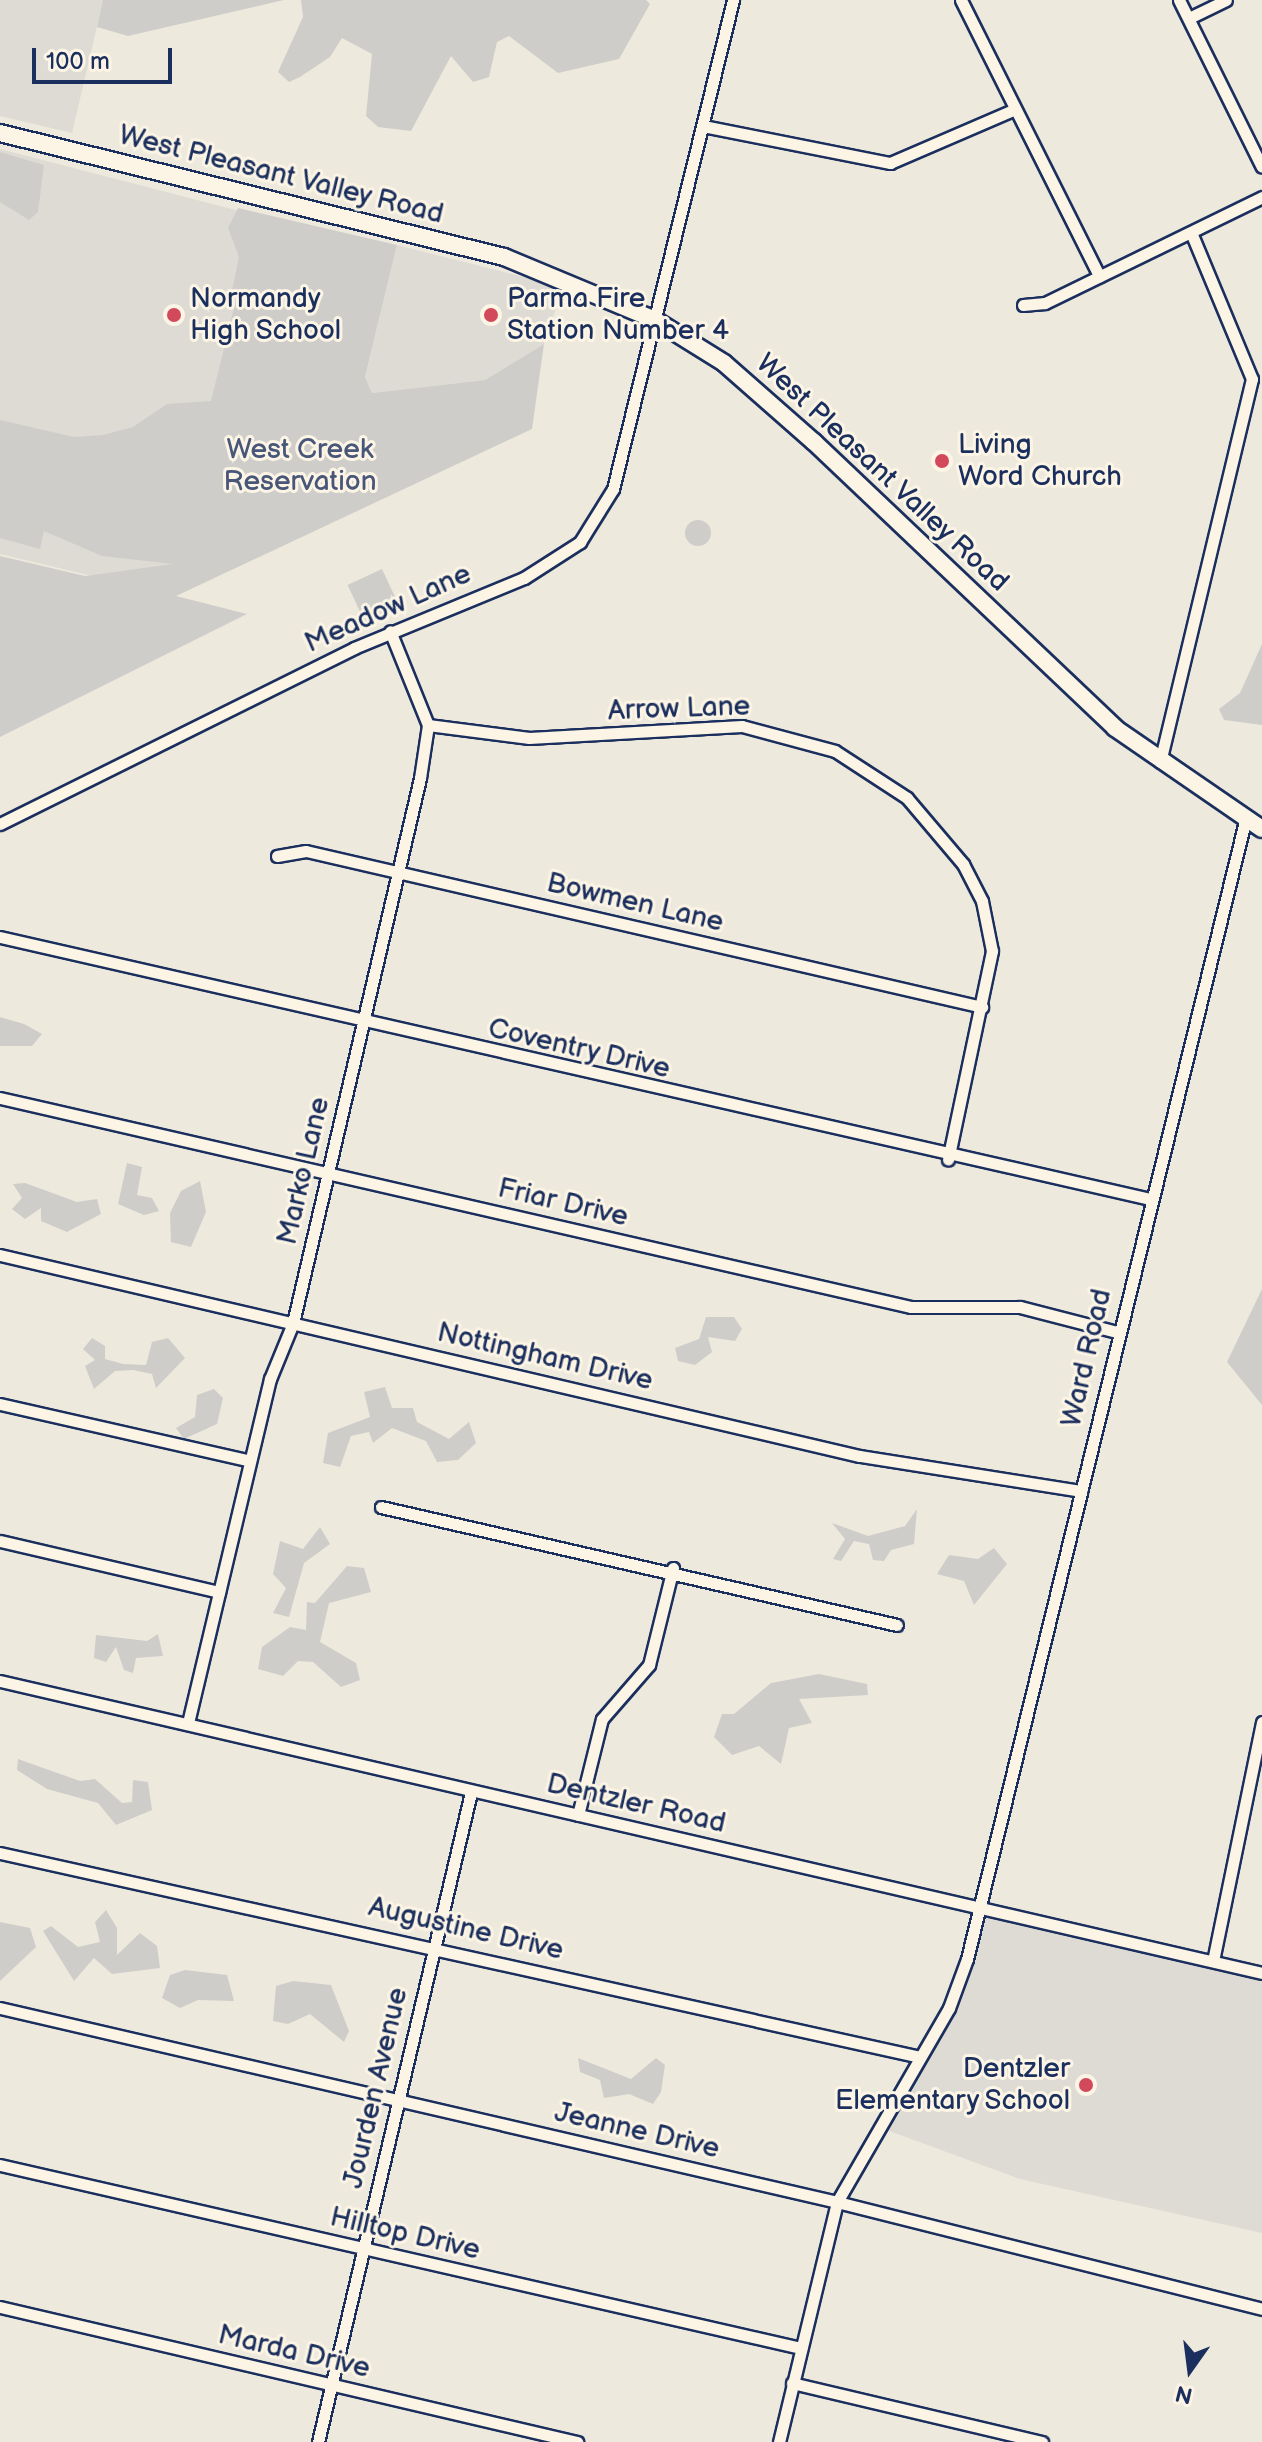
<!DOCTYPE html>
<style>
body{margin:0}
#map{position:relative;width:1262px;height:2442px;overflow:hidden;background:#eee9dd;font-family:"Balsamiq Sans",sans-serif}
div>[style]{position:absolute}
.built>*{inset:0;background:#dedbd4}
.green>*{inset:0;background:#cfcdca;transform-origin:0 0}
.round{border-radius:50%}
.roads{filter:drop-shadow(2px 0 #1b2f5e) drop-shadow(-2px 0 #1b2f5e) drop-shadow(0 2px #1b2f5e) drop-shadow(0 -2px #1b2f5e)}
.street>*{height:11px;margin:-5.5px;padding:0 5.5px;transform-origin:5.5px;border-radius:5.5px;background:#fcf5e5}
.secondary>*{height:16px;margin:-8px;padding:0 8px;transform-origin:8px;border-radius:8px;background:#fcf5e5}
.dots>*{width:22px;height:22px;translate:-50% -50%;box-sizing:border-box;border:4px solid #fcf5e5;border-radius:50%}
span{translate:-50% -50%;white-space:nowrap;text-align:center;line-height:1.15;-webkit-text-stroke:6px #fcf5e5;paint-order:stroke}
.street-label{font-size:28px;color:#1b2f5e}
.poi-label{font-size:28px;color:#1b2f5e}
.left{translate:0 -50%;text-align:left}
.right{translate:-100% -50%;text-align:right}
.park-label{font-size:28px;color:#485679}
.north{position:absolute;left:1150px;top:2330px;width:80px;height:80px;-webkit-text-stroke:6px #fcf5e5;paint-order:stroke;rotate:194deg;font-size:22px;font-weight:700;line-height:32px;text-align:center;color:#1b2f5e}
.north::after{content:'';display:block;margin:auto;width:28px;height:36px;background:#1b2f5e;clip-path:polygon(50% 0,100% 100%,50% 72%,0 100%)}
.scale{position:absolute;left:32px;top:48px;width:140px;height:36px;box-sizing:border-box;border:4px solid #1b2f5e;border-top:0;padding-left:10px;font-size:24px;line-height:28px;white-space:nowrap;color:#1b2f5e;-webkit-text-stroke:6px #fcf5e5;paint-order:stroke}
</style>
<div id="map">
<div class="built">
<i style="clip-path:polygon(0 0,115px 0,103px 1px,72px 133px,0 116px)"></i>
<i style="clip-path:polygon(0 149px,363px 243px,248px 554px,92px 576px,0 554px)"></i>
<i style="clip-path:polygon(397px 245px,563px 287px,544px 344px,485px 380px,372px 393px,365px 377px)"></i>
<i style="clip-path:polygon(985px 1915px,1262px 1980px,1262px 2233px,1020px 2179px,884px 2129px,936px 2042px)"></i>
</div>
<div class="green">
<i style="clip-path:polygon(103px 0,284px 0,128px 36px,97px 27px)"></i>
<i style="clip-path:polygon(301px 0,646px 0,650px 4px,619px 59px,558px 73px,509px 36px,497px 42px,489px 77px,473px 82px,451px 56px,411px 131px,378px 127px,366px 116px,372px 54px,342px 38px,330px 57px,300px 77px,289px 82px,278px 72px,303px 17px)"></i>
<i style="clip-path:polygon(0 152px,44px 165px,38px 212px,29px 220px,0 202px)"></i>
<i style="clip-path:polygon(238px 208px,397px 245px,365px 377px,372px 393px,485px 380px,544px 344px,532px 429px,176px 596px,247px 614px,0 737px,0 556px,85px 576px,173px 564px,102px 556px,44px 531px,40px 549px,0 538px,0 420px,74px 437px,103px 435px,133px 427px,167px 404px,211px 401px,238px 292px,232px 290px,239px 257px,228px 228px)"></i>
<i class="round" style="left:685px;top:520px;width:26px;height:26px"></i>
<i style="left:382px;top:569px;width:45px;height:38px;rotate:65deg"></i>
<i style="clip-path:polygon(1262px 644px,1262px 725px,1224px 720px,1219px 709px,1240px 693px)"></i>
<i style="clip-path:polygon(0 1017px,24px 1024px,42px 1034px,32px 1046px,0 1046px)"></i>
<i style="clip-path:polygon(127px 1163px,142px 1167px,137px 1195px,152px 1198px,159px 1211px,144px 1215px,118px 1204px)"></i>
<i style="clip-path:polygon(200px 1181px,206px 1212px,191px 1247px,171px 1242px,170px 1213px,181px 1191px)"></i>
<i style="clip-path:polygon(25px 1183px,77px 1202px,97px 1199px,101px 1214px,67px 1232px,41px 1221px,41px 1208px,25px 1219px,12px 1209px,22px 1198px,13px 1184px)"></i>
<i style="clip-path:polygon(1262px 1289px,1262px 1405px,1227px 1362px)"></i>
<i style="clip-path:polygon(706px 1317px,734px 1317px,742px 1329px,735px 1341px,708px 1337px,712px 1352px,695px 1365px,678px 1361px,675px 1348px,699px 1339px)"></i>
<i style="clip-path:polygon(92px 1338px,105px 1346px,105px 1359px,123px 1364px,146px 1365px,152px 1342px,168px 1338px,185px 1358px,156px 1388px,152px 1374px,133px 1370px,115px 1371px,94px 1389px,85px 1366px,95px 1360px,83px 1349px)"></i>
<i style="clip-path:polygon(385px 1387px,392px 1408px,413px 1408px,417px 1422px,449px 1439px,469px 1422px,476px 1443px,458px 1460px,437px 1462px,426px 1441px,392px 1428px,373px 1443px,369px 1432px,351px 1436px,340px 1467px,323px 1463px,328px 1433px,370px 1417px,364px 1392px)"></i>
<i style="clip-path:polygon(214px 1389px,223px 1398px,217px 1424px,184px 1439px,176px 1428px,195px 1417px,197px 1395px)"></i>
<i style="clip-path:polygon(917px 1509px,914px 1544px,891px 1550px,884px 1561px,873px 1560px,869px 1544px,854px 1541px,841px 1561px,833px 1559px,845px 1539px,832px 1523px,868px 1536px,905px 1526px)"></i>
<i style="clip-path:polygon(320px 1527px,330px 1544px,304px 1563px,289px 1617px,273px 1613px,286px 1588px,273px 1574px,280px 1541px,303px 1549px)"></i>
<i style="clip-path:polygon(994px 1548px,1007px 1564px,974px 1605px,964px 1581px,937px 1574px,949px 1555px,978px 1559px)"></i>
<i style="clip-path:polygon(347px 1566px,364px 1568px,371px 1592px,329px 1603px,320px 1642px,356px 1663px,360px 1680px,341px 1687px,313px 1662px,298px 1661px,283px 1676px,258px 1669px,262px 1647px,290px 1627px,306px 1630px,307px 1602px,315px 1603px)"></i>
<i style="clip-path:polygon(158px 1634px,163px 1656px,136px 1658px,133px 1673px,124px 1670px,116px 1647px,106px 1662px,94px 1658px,96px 1635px,147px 1641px)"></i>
<i style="clip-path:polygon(819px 1674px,867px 1684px,868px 1695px,799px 1699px,812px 1723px,789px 1728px,781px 1764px,759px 1746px,732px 1755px,714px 1737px,722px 1714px,734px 1714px,771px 1683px)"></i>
<i style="clip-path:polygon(18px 1759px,80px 1781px,95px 1779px,122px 1803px,132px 1802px,133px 1780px,148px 1782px,152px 1810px,116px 1825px,98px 1803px,47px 1789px,17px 1770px)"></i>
<i style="clip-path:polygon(106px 1910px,117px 1928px,117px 1955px,140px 1933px,157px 1946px,160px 1968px,112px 1974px,94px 1958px,74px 1981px,43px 1931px,51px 1926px,78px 1947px,100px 1942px,95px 1922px)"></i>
<i style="clip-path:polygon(0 1922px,30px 1928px,36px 1947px,0 1981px)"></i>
<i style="clip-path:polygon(185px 1970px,227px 1975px,234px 2001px,198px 2000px,180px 2008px,162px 1998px,170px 1975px)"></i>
<i style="clip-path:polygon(293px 1981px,331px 1985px,349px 2031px,344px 2042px,310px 2014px,288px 2024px,273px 2021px,276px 1986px)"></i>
<i style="clip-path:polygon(578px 2058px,631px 2079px,656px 2058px,665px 2065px,661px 2092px,653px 2104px,629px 2094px,604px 2098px,600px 2080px,580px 2072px)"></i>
</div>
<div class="roads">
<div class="street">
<i style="left:961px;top:0;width:309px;rotate:63.4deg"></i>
<i style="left:1179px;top:0;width:186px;rotate:63.6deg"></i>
<i style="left:1189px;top:18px;width:41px;rotate:-25.9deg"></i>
<i style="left:703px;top:126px;width:191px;rotate:11.2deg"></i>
<i style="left:890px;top:163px;width:134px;rotate:-23.3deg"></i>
<i style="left:1023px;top:305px;width:22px;rotate:-5deg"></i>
<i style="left:1045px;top:303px;width:242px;rotate:-26deg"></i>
<i style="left:428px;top:725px;width:102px;rotate:7.3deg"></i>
<i style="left:529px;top:738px;width:213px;rotate:-3.2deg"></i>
<i style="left:742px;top:726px;width:96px;rotate:15deg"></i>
<i style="left:835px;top:751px;width:86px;rotate:33.1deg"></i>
<i style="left:907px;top:798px;width:87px;rotate:49.7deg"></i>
<i style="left:963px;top:864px;width:42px;rotate:62.8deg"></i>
<i style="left:982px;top:901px;width:51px;rotate:78.7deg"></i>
<i style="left:992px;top:951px;width:213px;rotate:101.9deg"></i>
<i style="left:1160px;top:762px;width:394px;rotate:-76.5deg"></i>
<i style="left:1252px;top:379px;width:156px;rotate:-112.6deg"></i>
<i style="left:0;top:824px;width:395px;rotate:-26.4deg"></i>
<i style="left:354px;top:648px;width:184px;rotate:-22.4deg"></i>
<i style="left:524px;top:578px;width:67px;rotate:-32.7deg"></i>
<i style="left:580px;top:542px;width:62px;rotate:-58.1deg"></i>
<i style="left:613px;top:489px;width:504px;rotate:-76.21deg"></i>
<i style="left:277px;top:856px;width:29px;rotate:-10deg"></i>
<i style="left:306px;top:851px;width:694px;rotate:12.99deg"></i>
<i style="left:0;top:937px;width:1179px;rotate:12.83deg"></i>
<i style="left:0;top:1098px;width:935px;rotate:12.92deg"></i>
<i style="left:911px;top:1307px;width:109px"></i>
<i style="left:1020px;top:1307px;width:100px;rotate:14.5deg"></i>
<i style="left:0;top:1255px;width:883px;rotate:13.16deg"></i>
<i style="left:860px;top:1456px;width:224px;rotate:9deg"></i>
<i style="left:0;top:1404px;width:256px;rotate:12.8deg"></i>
<i style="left:381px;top:1507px;width:529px;rotate:12.88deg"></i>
<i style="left:0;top:1541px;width:225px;rotate:13.1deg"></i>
<i style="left:0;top:1681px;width:1295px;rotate:13.03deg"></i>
<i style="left:188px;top:1723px;width:354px;rotate:-76.6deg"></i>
<i style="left:270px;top:1379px;width:61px;rotate:-67.7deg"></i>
<i style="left:293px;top:1323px;width:560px;rotate:-76.88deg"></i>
<i style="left:420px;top:778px;width:54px;rotate:-81.4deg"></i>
<i style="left:428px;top:725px;width:101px;rotate:-112deg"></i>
<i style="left:578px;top:1815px;width:99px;rotate:-76deg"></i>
<i style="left:602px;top:1719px;width:72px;rotate:-49deg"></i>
<i style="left:649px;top:1665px;width:100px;rotate:-76.1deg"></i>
<i style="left:0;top:1853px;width:942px;rotate:12.5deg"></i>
<i style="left:1213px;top:1961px;width:244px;rotate:-78.4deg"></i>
<i style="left:0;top:2008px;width:859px;rotate:13.05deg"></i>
<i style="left:837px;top:2202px;width:438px;rotate:14.1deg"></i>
<i style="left:0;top:2165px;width:822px;rotate:12.87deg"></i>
<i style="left:0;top:2307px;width:593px;rotate:13.17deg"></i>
<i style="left:792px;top:2383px;width:257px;rotate:13.3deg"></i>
<i style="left:318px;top:2442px;width:668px;rotate:-76.75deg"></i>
<i style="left:779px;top:2442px;width:247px;rotate:-76.4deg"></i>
<i style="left:837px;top:2202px;width:224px;rotate:-60deg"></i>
<i style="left:949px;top:2008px;width:52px;rotate:-69.8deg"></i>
<i style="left:967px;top:1959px;width:1171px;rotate:-76.27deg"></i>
</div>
<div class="secondary">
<i style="left:0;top:133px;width:519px;rotate:13.82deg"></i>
<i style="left:504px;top:257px;width:164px;rotate:22.6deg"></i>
<i style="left:655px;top:320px;width:81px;rotate:31.9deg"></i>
<i style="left:724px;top:363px;width:120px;rotate:41.3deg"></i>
<i style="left:814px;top:442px;width:415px;rotate:43.5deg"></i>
<i style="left:1115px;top:728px;width:178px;rotate:34.5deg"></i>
</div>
</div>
<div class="dots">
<i style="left:174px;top:315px;background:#d1495b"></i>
<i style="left:491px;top:315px;background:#d1495b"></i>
<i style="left:942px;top:461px;background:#d1495b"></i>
<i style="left:1086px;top:2085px;background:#d1495b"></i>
</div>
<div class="street-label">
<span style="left:281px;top:175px;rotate:14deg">West Pleasant Valley Road</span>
<span style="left:882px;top:473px;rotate:43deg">West Pleasant Valley Road</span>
<span style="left:388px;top:609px;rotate:-24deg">Meadow Lane</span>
<span style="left:679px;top:709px;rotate:-2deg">Arrow Lane</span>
<span style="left:635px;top:903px;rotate:13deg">Bowmen Lane</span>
<span style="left:579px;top:1049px;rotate:13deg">Coventry Drive</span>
<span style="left:304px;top:1171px;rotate:-77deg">Marko Lane</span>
<span style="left:563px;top:1203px;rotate:13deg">Friar Drive</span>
<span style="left:545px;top:1357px;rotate:13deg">Nottingham Drive</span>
<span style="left:1087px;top:1358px;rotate:-77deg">Ward Road</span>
<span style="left:636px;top:1804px;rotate:13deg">Dentzler Road</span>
<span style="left:466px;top:1929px;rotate:13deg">Augustine Drive</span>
<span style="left:376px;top:2088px;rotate:-77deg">Jourden Avenue</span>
<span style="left:637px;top:2131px;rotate:13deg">Jeanne Drive</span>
<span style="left:405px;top:2234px;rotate:13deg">Hilltop Drive</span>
<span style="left:294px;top:2352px;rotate:13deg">Marda Drive</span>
</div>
<div class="poi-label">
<span class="left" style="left:190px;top:315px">Normandy<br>High School</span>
<span class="left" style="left:507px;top:315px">Parma Fire<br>Station Number 4</span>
<span class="left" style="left:958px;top:461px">Living<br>Word Church</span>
<span class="right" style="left:1070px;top:2085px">Dentzler<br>Elementary School</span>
</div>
<div class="park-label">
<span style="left:300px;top:466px">West Creek<br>Reservation</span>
</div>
<div class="north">N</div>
<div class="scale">100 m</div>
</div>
